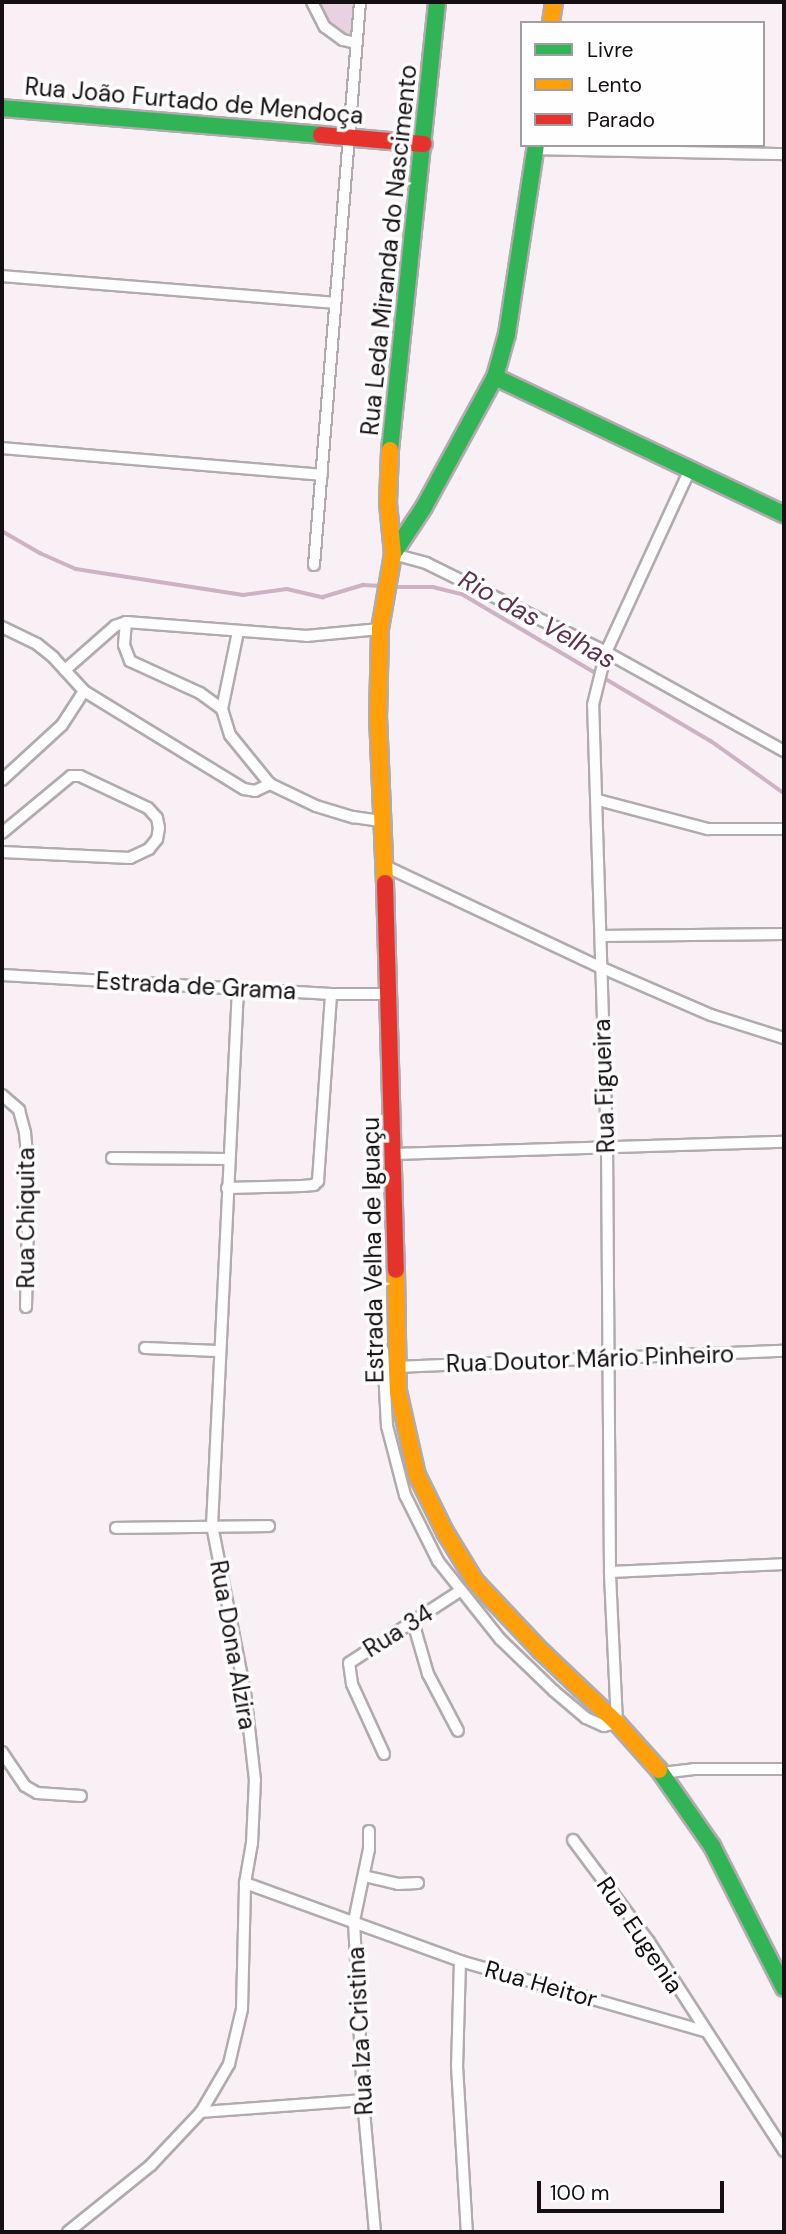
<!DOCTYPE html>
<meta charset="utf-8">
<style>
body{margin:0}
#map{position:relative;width:786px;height:2234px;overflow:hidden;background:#f8f0f4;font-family:"DM Sans",sans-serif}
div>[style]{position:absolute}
.green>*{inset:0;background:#e8d2df}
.stream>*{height:3.5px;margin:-1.75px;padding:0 1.75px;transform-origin:1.75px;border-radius:1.75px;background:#ccb2c2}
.roads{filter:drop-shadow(2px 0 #b1abae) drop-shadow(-2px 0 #b1abae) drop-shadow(0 2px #b1abae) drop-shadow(0 -2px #b1abae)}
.street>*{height:10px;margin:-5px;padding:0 5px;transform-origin:5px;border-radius:5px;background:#fefdfd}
.fast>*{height:16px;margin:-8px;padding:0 8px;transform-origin:8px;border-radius:8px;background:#30b455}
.slow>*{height:16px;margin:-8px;padding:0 8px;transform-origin:8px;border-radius:8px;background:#ff9f0a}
.jam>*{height:16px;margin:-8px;padding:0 8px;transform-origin:8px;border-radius:8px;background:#e5322d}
span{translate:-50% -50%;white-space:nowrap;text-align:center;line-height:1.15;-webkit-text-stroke:7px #fefefe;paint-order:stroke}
.street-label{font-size:24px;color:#140f12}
.water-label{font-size:26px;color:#5d304e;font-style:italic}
.frame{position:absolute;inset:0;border:4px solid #140f12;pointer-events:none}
.legend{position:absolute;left:520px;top:21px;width:245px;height:126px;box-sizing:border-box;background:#fefefe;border:2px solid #a09ea0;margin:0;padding:9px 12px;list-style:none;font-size:21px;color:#140f12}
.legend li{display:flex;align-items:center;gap:14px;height:35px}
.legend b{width:35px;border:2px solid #a09ea0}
.scale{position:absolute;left:537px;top:2181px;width:187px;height:32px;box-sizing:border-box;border:4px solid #140f12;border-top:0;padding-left:9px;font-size:21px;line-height:24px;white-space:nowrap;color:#140f12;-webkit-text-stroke:5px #fefefe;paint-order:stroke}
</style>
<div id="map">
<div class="green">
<i style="clip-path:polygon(318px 2px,355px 2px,351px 39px,333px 28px)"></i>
</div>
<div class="stream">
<i style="left:2px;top:531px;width:44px;rotate:30.1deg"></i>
<i style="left:40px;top:553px;width:39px;rotate:24deg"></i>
<i style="left:76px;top:569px;width:169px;rotate:8.8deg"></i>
<i style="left:243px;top:595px;width:44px;rotate:-7.8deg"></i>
<i style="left:287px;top:589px;width:37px;rotate:13deg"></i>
<i style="left:323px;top:597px;width:42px;rotate:-16.7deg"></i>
<i style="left:363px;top:585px;width:19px;rotate:3deg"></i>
<i style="left:393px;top:587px;width:40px"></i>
<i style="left:433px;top:587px;width:30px;rotate:14deg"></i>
<i style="left:462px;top:594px;width:289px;rotate:30.6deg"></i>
<i style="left:711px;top:741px;width:90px;rotate:35.5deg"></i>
</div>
<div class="roads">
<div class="street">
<i style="left:312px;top:2px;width:28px;rotate:63deg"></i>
<i style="left:325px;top:27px;width:22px;rotate:36deg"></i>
<i style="left:343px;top:40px;width:13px;rotate:13deg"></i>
<i style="left:535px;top:149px;width:249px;rotate:1.2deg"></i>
<i style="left:2px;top:276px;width:334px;rotate:4.6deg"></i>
<i style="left:2px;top:448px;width:321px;rotate:4.8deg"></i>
<i style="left:393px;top:554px;width:34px;rotate:15deg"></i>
<i style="left:426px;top:563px;width:201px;rotate:26.3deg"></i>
<i style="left:606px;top:652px;width:204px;rotate:29.1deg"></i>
<i style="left:314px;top:565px;width:565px;rotate:-85.33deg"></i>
<i style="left:126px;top:622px;width:23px;rotate:95deg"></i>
<i style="left:124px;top:645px;width:17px;rotate:69deg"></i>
<i style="left:130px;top:661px;width:77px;rotate:24.6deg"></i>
<i style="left:200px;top:693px;width:27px;rotate:36deg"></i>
<i style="left:222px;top:709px;width:27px;rotate:73deg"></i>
<i style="left:230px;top:735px;width:63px;rotate:50.8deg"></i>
<i style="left:270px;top:784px;width:51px;rotate:25.6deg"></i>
<i style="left:316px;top:806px;width:39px;rotate:17deg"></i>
<i style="left:353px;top:817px;width:30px;rotate:8deg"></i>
<i style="left:2px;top:627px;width:39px;rotate:26deg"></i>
<i style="left:37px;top:644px;width:21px;rotate:39deg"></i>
<i style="left:53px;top:657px;width:46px;rotate:47.6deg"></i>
<i style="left:84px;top:691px;width:188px;rotate:31.5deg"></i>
<i style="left:244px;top:789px;width:11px;rotate:10deg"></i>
<i style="left:255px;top:791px;width:17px;rotate:-25deg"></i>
<i style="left:65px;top:670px;width:67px;rotate:-41.3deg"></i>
<i style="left:115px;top:626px;width:12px;rotate:-20deg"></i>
<i style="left:126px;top:622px;width:181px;rotate:4.4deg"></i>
<i style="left:306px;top:636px;width:74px;rotate:-5.4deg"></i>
<i style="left:222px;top:709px;width:79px;rotate:-78.3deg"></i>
<i style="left:2px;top:780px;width:81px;rotate:-42.5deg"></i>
<i style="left:62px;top:725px;width:40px;rotate:-57.1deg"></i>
<i style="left:598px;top:800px;width:114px;rotate:14.8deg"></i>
<i style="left:708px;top:829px;width:76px"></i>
<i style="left:2px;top:833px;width:89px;rotate:-39.6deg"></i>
<i style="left:71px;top:776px;width:9px"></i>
<i style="left:80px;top:776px;width:75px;rotate:25.2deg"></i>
<i style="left:148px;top:808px;width:13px;rotate:48deg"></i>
<i style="left:157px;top:818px;width:10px;rotate:79deg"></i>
<i style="left:159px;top:828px;width:11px;rotate:100deg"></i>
<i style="left:157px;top:839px;width:13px;rotate:129deg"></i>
<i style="left:149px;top:849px;width:21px;rotate:155deg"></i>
<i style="left:130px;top:858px;width:128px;rotate:-177.3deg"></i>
<i style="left:385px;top:866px;width:238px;rotate:25.2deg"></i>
<i style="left:600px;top:967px;width:121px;rotate:23.4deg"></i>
<i style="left:711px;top:1015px;width:77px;rotate:17.5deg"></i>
<i style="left:601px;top:936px;width:183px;rotate:-0.6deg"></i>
<i style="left:2px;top:975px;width:330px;rotate:3.3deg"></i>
<i style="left:331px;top:994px;width:59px"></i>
<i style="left:2px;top:1095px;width:23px;rotate:41deg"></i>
<i style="left:19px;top:1110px;width:24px;rotate:75deg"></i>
<i style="left:25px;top:1133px;width:42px;rotate:84.6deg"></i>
<i style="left:29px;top:1175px;width:132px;rotate:91.3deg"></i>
<i style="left:394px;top:1154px;width:390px;rotate:-1.8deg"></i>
<i style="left:112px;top:1158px;width:117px;rotate:0.5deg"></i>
<i style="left:227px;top:1188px;width:75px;rotate:-1.5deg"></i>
<i style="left:302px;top:1186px;width:12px;rotate:-5deg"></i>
<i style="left:314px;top:1185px;width:6px;rotate:-45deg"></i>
<i style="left:318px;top:1181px;width:187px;rotate:-86deg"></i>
<i style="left:145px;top:1348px;width:73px;rotate:2.4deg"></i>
<i style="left:383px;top:1350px;width:76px;rotate:87deg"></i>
<i style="left:387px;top:1426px;width:71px;rotate:75.4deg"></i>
<i style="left:405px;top:1495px;width:74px;rotate:63.4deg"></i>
<i style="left:438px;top:1561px;width:100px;rotate:51.5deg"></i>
<i style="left:500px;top:1639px;width:75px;rotate:43.9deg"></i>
<i style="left:554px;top:1691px;width:42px;rotate:40.2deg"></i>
<i style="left:586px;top:1718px;width:20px;rotate:24deg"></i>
<i style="left:604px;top:1726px;width:13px;rotate:-13deg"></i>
<i style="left:617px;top:1723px;width:151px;rotate:-92.7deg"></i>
<i style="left:610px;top:1572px;width:425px;rotate:-90.4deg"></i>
<i style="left:607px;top:1147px;width:442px;rotate:-91.8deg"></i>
<i style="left:593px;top:705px;width:55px;rotate:-76.2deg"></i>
<i style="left:606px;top:652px;width:201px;rotate:-65.3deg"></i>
<i style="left:395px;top:1367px;width:389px;rotate:-2.4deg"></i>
<i style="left:116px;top:1528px;width:153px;rotate:-0.7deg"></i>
<i style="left:610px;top:1572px;width:174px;rotate:-2.6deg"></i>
<i style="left:413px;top:1622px;width:54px;rotate:73.9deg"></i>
<i style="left:428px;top:1674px;width:64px;rotate:62.2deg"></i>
<i style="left:2px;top:1752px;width:41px;rotate:55.9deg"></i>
<i style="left:25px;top:1786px;width:14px;rotate:30deg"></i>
<i style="left:37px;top:1793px;width:44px;rotate:3.9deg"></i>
<i style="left:384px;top:1754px;width:77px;rotate:-114.6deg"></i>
<i style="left:352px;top:1684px;width:21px;rotate:-98deg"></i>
<i style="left:349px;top:1663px;width:132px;rotate:-33deg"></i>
<i style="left:662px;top:1773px;width:32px;rotate:-7deg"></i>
<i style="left:694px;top:1769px;width:90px"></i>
<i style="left:369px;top:1831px;width:18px;rotate:90deg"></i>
<i style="left:369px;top:1849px;width:74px;rotate:101.8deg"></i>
<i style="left:354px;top:1921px;width:179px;rotate:87.1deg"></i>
<i style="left:363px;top:2100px;width:133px;rotate:84.8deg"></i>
<i style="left:573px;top:1840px;width:127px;rotate:53.3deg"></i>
<i style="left:649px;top:1942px;width:249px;rotate:57.1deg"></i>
<i style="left:364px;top:1876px;width:35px;rotate:13deg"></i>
<i style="left:398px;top:1884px;width:20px;rotate:-3deg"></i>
<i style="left:245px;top:1883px;width:229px;rotate:19.9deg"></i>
<i style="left:460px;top:1961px;width:254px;rotate:16deg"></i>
<i style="left:460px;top:1961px;width:105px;rotate:91.6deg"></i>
<i style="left:457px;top:2066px;width:166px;rotate:86.6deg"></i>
<i style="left:201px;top:2112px;width:162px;rotate:-4.2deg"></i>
<i style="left:68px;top:2232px;width:107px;rotate:-38.9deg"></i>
<i style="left:151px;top:2165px;width:73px;rotate:-46.7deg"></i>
<i style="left:201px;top:2112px;width:56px;rotate:-59.7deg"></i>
<i style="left:229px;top:2064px;width:57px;rotate:-76.7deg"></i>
<i style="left:242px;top:2009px;width:126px;rotate:-88.6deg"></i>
<i style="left:245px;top:1883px;width:41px;rotate:-80.1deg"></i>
<i style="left:252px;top:1843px;width:63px;rotate:-87.3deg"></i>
<i style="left:255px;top:1780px;width:89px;rotate:-96.5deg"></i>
<i style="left:245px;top:1692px;width:169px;rotate:-101.2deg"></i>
<i style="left:212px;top:1526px;width:538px;rotate:-87.23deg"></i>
</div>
<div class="fast">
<i style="left:2px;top:108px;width:320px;rotate:4.8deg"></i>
<i style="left:495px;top:377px;width:320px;rotate:25.4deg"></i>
<i style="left:390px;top:450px;width:450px;rotate:-84deg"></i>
<i style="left:393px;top:554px;width:56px;rotate:-56.6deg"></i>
<i style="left:424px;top:507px;width:148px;rotate:-61.4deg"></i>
<i style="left:495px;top:377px;width:45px;rotate:-74.4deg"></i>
<i style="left:507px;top:334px;width:191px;rotate:-81.3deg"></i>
<i style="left:659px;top:1770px;width:93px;rotate:55.1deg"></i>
<i style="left:712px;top:1846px;width:159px;rotate:63.1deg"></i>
</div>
<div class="slow">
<i style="left:551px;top:23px;width:21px;rotate:-82deg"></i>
<i style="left:385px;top:883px;width:164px;rotate:-92.4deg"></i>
<i style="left:378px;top:719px;width:90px;rotate:-88.7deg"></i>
<i style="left:380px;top:629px;width:76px;rotate:-80.2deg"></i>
<i style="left:393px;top:554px;width:51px;rotate:-95.6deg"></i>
<i style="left:388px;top:503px;width:53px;rotate:-87.8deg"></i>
<i style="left:396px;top:1270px;width:121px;rotate:89.1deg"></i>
<i style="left:398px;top:1391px;width:86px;rotate:77.3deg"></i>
<i style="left:417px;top:1475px;width:64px;rotate:63.8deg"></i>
<i style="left:445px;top:1532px;width:57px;rotate:58.5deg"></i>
<i style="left:475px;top:1581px;width:96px;rotate:46.7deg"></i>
<i style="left:541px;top:1651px;width:105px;rotate:43.5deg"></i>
<i style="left:617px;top:1723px;width:63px;rotate:48.2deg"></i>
</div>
<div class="jam">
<i style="left:321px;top:135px;width:103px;rotate:5deg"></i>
<i style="left:385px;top:883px;width:387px;rotate:88.4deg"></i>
</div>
</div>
<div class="street-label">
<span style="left:194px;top:101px;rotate:5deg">Rua João Furtado de Mendoça</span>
<span style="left:389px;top:250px;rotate:-84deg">Rua Leda Miranda do Nascimento</span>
<span style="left:196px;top:986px;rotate:3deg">Estrada de Grama</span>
<span style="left:604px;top:1086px;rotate:-92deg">Rua Figueira</span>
<span style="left:26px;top:1218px;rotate:-90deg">Rua Chiquita</span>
<span style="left:373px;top:1250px;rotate:-91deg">Estrada Velha de Iguaçu</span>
<span style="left:590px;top:1359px;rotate:-2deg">Rua Doutor Mário Pinheiro</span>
<span style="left:398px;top:1631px;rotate:-32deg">Rua 34</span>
<span style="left:233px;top:1645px;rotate:80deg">Rua Dona Alzira</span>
<span style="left:640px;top:1935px;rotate:56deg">Rua Eugenia</span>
<span style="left:541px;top:1984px;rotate:16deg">Rua Heitor</span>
<span style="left:360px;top:2031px;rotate:-93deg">Rua Iza Cristina</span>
</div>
<div class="water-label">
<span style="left:537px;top:620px;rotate:29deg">Rio das Velhas</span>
</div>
<div class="frame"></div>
<ul class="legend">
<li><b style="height:9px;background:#30b455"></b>Livre</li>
<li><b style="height:9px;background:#ff9f0a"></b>Lento</li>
<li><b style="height:9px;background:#e5322d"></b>Parado</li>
</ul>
<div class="scale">100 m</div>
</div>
